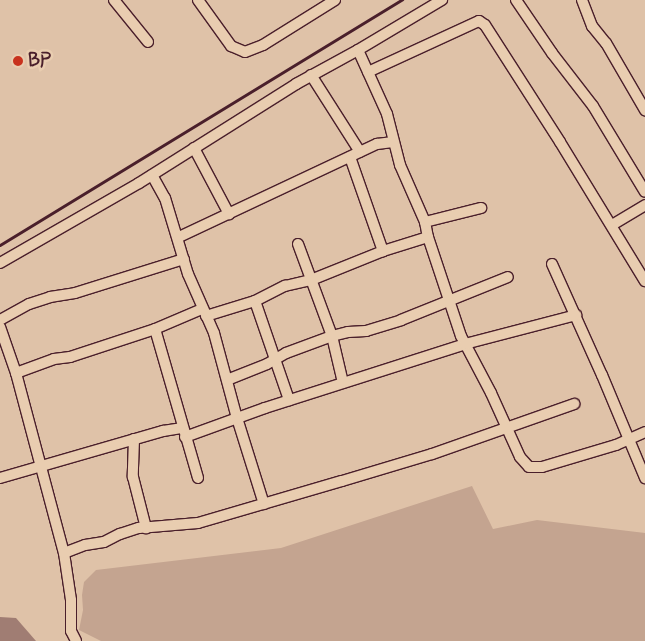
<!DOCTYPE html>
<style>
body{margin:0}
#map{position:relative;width:645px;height:641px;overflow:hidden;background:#dfc2a8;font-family:Mynerve,sans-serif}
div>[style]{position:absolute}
.green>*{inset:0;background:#c4a490}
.water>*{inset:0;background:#a07d73}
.roads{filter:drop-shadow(1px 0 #4a1f2b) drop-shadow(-1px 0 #4a1f2b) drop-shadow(0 1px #4a1f2b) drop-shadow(0 -1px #4a1f2b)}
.minor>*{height:10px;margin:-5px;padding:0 5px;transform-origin:5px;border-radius:5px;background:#e9cdb0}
.rail>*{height:2.5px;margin:-1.25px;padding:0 1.25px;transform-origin:1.25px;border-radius:1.25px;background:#4a1f2b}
.dots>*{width:14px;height:14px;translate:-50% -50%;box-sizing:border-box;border:2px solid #e9cdb0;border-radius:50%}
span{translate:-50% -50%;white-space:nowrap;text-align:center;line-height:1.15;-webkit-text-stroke:5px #e9cdb0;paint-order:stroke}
.poi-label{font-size:19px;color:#4a1f2b;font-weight:700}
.left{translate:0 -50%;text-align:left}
</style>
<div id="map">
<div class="green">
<i style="clip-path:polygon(472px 486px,493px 529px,537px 520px,645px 533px,645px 641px,101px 641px,79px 630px,83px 610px,82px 595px,84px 582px,96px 570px,281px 548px)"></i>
</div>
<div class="water">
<i style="clip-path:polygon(0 617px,16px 618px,36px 641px,0 641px)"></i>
</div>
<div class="roads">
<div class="minor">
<i style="left:114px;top:0;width:54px;rotate:51deg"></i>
<i style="left:198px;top:0;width:57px;rotate:54.3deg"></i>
<i style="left:231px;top:46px;width:15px;rotate:23deg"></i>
<i style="left:245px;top:52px;width:19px;rotate:-21deg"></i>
<i style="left:263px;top:45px;width:85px;rotate:-32deg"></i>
<i style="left:516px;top:0;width:64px;rotate:55.8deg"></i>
<i style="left:552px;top:53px;width:67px;rotate:52.3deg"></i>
<i style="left:593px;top:106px;width:100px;rotate:58.8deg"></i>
<i style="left:582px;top:0;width:28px;rotate:69deg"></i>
<i style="left:592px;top:26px;width:22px;rotate:51deg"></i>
<i style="left:606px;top:43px;width:78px;rotate:59.8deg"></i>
<i style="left:358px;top:50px;width:70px;rotate:65.6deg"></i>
<i style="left:387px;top:114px;width:53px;rotate:75.7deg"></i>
<i style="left:400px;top:165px;width:62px;rotate:66.3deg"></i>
<i style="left:425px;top:222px;width:15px;rotate:79deg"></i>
<i style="left:428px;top:237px;width:104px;rotate:71.6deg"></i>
<i style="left:461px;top:336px;width:64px;rotate:62.2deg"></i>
<i style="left:491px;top:393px;width:70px;rotate:65.6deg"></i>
<i style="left:520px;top:457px;width:13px;rotate:48deg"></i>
<i style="left:529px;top:467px;width:13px"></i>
<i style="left:542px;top:467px;width:77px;rotate:-16.6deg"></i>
<i style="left:616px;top:445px;width:32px;rotate:-24deg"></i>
<i style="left:368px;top:72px;width:122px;rotate:-24.7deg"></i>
<i style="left:479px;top:21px;width:7px;rotate:34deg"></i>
<i style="left:485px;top:25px;width:139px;rotate:57.3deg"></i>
<i style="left:560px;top:142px;width:163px;rotate:58.6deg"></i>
<i style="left:311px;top:75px;width:91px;rotate:57.5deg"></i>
<i style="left:194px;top:148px;width:75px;rotate:62.1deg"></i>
<i style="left:350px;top:157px;width:100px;rotate:70.7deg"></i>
<i style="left:152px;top:175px;width:26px;rotate:61deg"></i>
<i style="left:165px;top:198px;width:79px;rotate:73.2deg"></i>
<i style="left:188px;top:274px;width:64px;rotate:66.2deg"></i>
<i style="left:214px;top:333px;width:88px;rotate:74.9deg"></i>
<i style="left:237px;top:418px;width:90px;rotate:72.6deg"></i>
<i style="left:425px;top:222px;width:58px;rotate:-14deg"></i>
<i style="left:612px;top:225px;width:39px;rotate:-31deg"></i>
<i style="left:179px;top:237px;width:219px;rotate:-25.2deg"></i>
<i style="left:377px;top:144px;width:16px;rotate:-7deg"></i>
<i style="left:298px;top:244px;width:98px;rotate:69.7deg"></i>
<i style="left:332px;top:336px;width:48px;rotate:76.8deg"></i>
<i style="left:0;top:263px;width:160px;rotate:-29.9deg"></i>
<i style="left:139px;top:183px;width:186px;rotate:-32.2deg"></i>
<i style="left:296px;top:84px;width:71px;rotate:-28.7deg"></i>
<i style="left:358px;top:50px;width:98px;rotate:-30.8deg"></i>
<i style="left:552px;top:264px;width:122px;rotate:65.8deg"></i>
<i style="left:602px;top:375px;width:112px;rotate:67.3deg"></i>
<i style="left:255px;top:301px;width:105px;rotate:71deg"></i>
<i style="left:206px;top:316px;width:51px;rotate:-17deg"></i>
<i style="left:255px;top:301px;width:34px;rotate:-27deg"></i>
<i style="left:285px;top:286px;width:27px;rotate:-13deg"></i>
<i style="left:311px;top:280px;width:78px;rotate:-21.9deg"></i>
<i style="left:383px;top:251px;width:47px;rotate:-17.3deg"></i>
<i style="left:0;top:320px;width:33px;rotate:-29deg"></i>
<i style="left:29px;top:304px;width:22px;rotate:-18deg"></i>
<i style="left:50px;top:297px;width:25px;rotate:-9deg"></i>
<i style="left:75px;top:293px;width:114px;rotate:-17.3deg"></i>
<i style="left:0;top:327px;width:49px;rotate:70.8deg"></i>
<i style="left:16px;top:373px;width:186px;rotate:75.1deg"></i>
<i style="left:64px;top:553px;width:48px;rotate:81.5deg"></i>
<i style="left:71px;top:600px;width:31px;rotate:90deg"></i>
<i style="left:71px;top:631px;width:11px;rotate:63deg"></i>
<i style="left:155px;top:329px;width:155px;rotate:73.9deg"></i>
<i style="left:16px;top:373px;width:40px;rotate:-20.2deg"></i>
<i style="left:54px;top:359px;width:16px;rotate:-7deg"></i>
<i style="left:70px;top:357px;width:89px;rotate:-18.2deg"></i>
<i style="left:155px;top:329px;width:51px;rotate:-23.1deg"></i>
<i style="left:227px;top:380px;width:43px;rotate:-21.8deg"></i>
<i style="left:267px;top:364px;width:22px;rotate:-30deg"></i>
<i style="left:286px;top:353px;width:49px;rotate:-20.3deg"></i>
<i style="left:332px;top:336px;width:16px;rotate:-14deg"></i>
<i style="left:348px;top:332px;width:18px;rotate:-3deg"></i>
<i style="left:366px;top:331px;width:37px;rotate:-17deg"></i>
<i style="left:401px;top:320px;width:115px;rotate:-21.9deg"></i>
<i style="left:185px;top:437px;width:85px;rotate:-19.9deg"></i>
<i style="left:265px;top:408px;width:210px;rotate:-17.7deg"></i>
<i style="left:465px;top:344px;width:115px;rotate:-14.6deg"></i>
<i style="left:134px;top:439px;width:38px;rotate:92deg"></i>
<i style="left:133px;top:477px;width:53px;rotate:75.7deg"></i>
<i style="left:0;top:478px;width:170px;rotate:-16.1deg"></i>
<i style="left:163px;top:431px;width:20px;rotate:-9deg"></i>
<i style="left:64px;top:553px;width:22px;rotate:-21deg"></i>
<i style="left:85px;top:545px;width:19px;rotate:-9deg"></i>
<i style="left:104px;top:542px;width:18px;rotate:-27deg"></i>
<i style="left:120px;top:534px;width:20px;rotate:-18deg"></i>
<i style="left:139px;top:528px;width:59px;rotate:-4.8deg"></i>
<i style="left:198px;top:523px;width:150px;rotate:-16.3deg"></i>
<i style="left:342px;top:481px;width:94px;rotate:-16.7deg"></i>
<i style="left:432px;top:454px;width:151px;rotate:-19.4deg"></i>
</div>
</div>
<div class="rail">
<i style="left:0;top:245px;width:471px;rotate:-31.4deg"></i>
</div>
<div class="dots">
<i style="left:18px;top:61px;background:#c8321e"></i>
</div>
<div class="poi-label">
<span class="left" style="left:28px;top:61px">BP</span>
</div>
</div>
